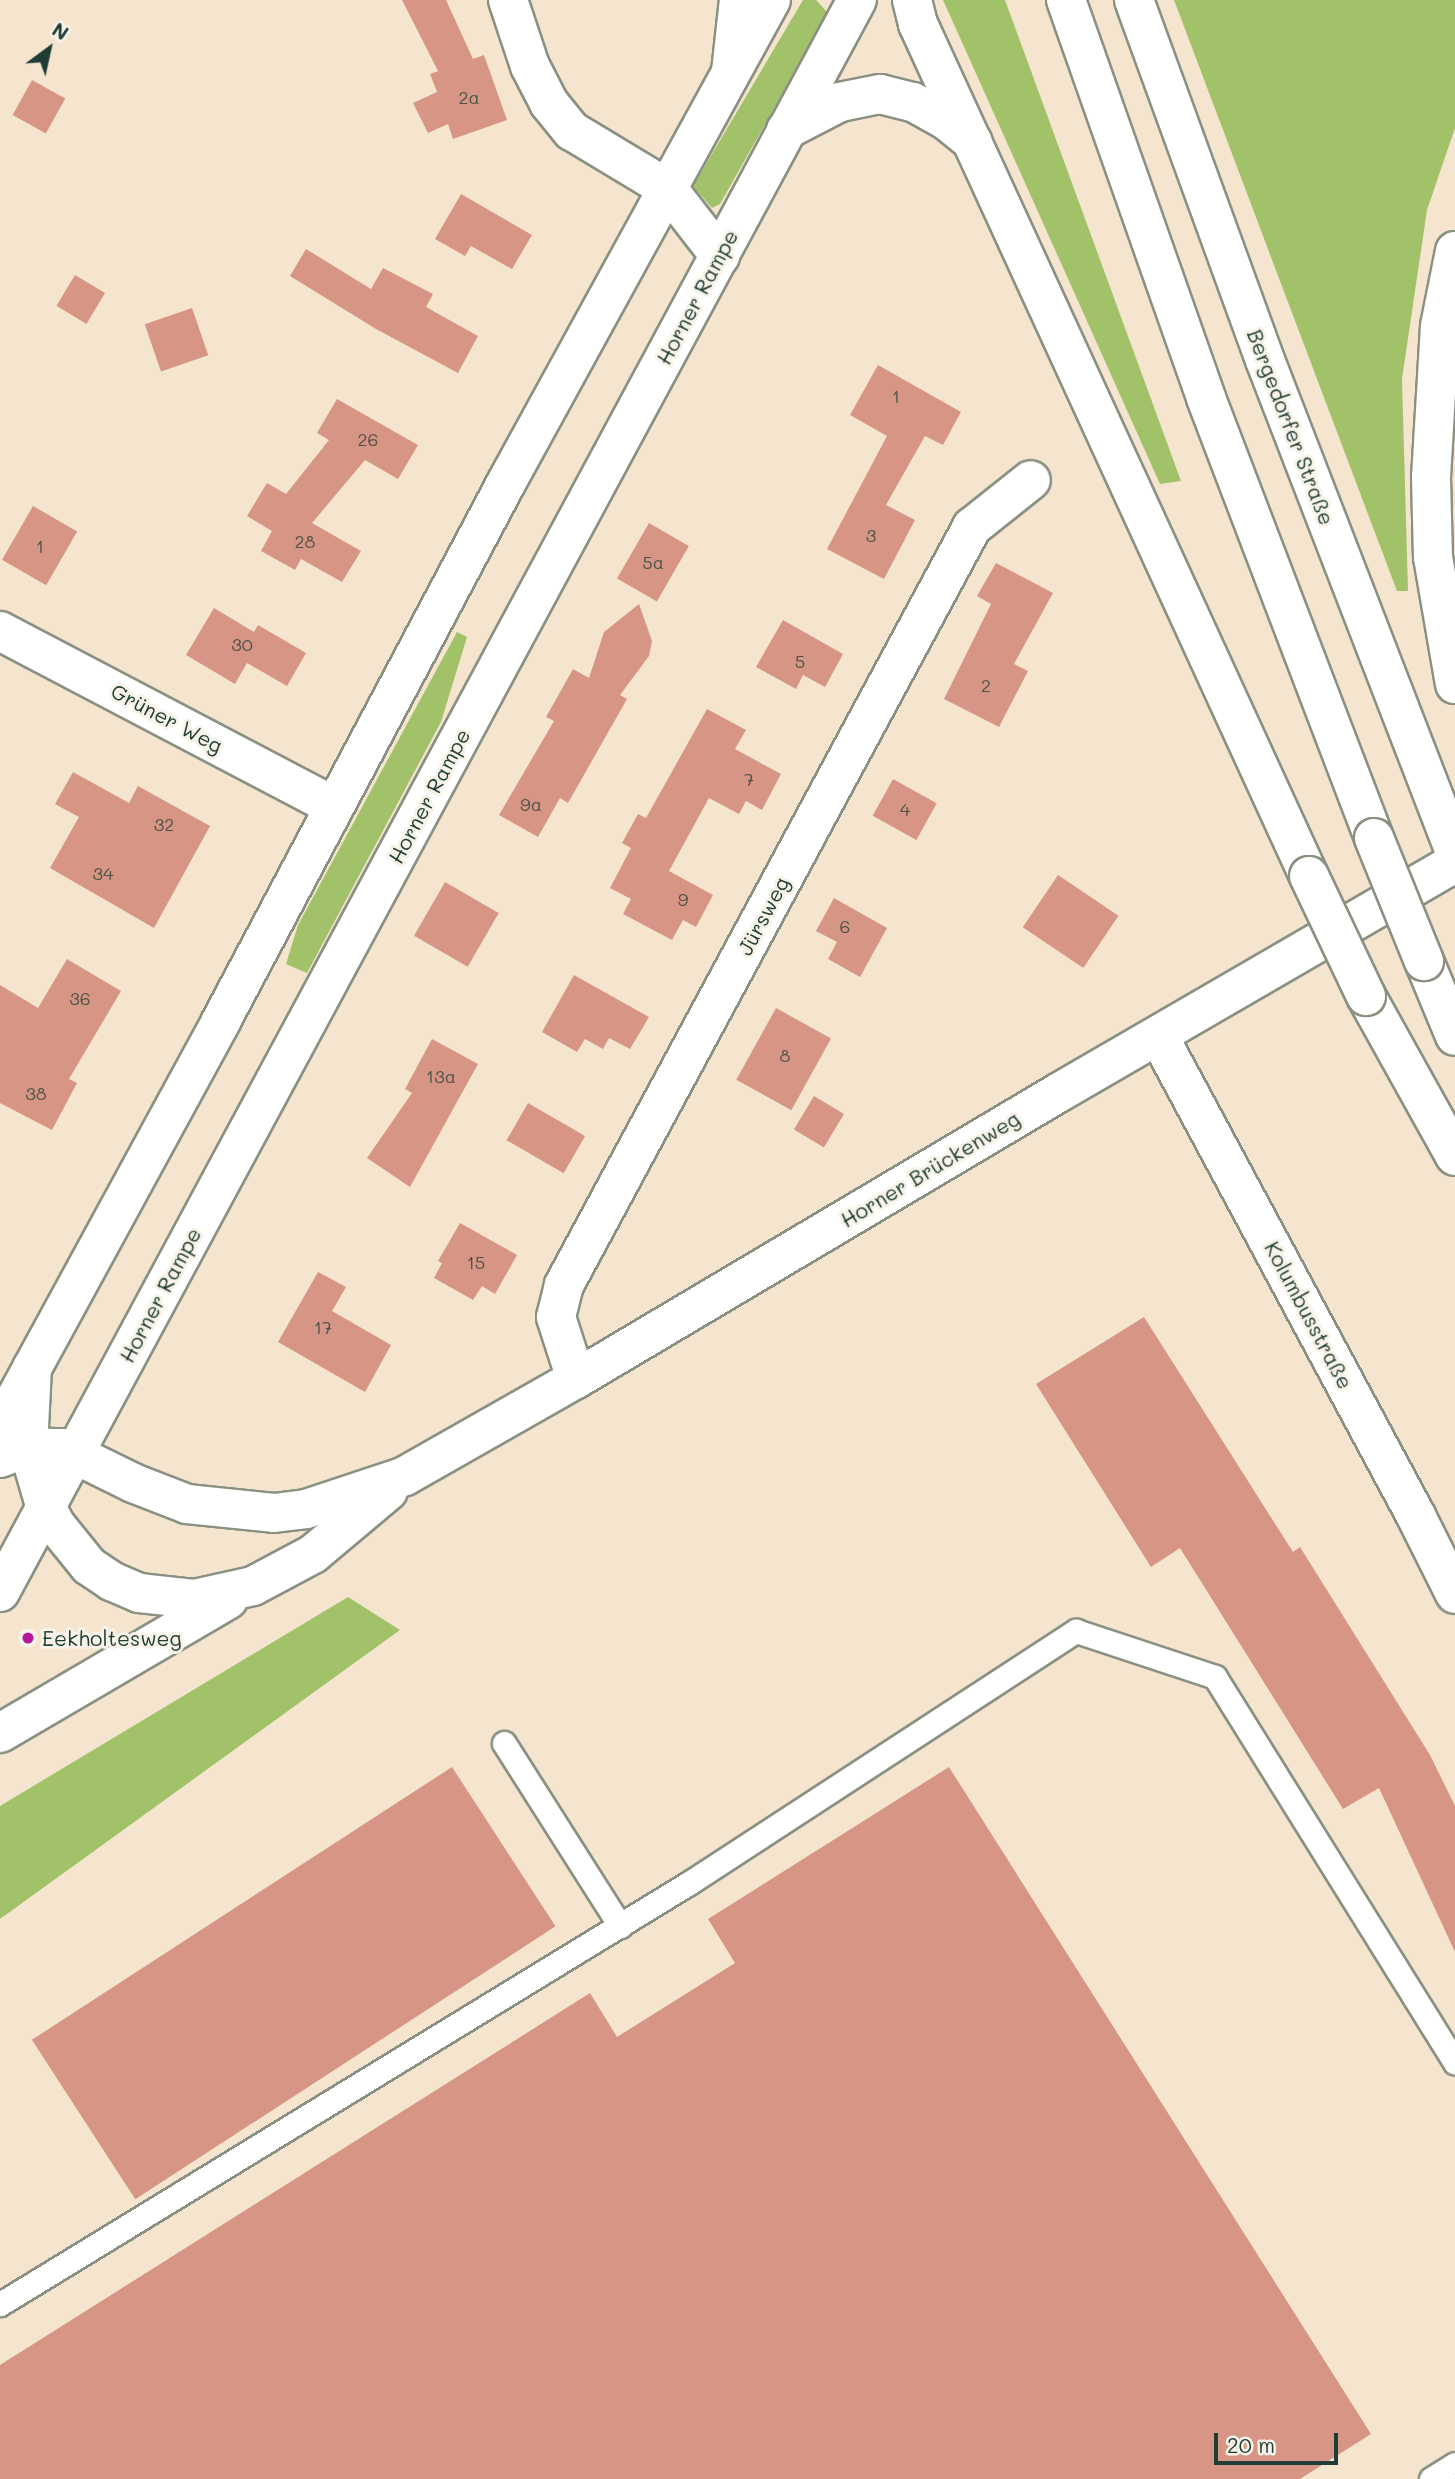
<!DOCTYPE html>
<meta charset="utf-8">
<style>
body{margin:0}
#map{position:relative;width:1455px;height:2479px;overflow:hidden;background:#f5e5cf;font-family:Mali,sans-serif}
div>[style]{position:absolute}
.green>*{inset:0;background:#a2c26a}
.building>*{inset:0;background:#d79685;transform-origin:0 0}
.roads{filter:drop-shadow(2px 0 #8a9182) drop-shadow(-2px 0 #8a9182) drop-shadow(0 2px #8a9182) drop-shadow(0 -2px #8a9182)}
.lane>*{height:23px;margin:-11.5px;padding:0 11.5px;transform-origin:11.5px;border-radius:11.5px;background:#fff}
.street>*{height:38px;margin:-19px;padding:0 19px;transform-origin:19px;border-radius:19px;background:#fff}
.secondary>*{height:38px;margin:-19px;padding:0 19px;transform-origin:19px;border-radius:19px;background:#fff}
.primary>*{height:38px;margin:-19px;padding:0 19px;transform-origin:19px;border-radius:19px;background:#fff}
.highway>*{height:38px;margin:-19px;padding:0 19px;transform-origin:19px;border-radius:19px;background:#fff}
.bridges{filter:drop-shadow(2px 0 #8a9182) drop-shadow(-2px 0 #8a9182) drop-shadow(0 2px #8a9182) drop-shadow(0 -2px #8a9182)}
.highway-bridge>*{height:38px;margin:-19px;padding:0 19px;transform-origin:19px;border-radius:19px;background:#fff}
.dots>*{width:19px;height:19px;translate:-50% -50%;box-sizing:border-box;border:4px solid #f7f3e8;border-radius:50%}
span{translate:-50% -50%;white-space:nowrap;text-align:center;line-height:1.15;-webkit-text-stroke:6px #f7f3e8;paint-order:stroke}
.number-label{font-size:18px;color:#4d5348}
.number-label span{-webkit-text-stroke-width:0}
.street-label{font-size:21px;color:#1f3d34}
.poi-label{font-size:21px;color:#1f3d34}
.left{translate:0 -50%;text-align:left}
.north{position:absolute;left:14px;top:14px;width:70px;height:70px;-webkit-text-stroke:5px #f7f3e8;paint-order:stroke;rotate:33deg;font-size:19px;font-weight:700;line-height:28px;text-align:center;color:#1f3d34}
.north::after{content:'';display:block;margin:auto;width:24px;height:32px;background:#1f3d34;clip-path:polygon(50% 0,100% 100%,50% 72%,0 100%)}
.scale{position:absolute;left:1214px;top:2433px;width:124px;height:32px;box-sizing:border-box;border:4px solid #1f3d34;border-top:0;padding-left:9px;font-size:21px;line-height:24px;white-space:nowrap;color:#1f3d34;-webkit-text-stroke:5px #f7f3e8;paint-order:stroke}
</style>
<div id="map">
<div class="green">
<i style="clip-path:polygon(803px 0,816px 0,828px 13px,720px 204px,712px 208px,693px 186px)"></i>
<i style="clip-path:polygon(943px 0,1005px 0,1181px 481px,1160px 484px)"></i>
<i style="clip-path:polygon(1174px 0,1455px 0,1455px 128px,1427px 210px,1402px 379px,1408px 591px,1397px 591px)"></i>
<i style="clip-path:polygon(457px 632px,467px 637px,441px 722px,307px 973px,286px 964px,298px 925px)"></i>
<i style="clip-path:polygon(348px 1597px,400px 1630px,0 1919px,0 1806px)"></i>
</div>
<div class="building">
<i style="clip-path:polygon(402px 0,446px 0,473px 59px,484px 55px,507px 120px,453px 139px,448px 124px,428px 133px,413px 103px,437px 92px,430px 74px,438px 71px)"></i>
<i style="left:32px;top:80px;width:38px;height:40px;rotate:29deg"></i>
<i style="clip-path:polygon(461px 194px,532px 235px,512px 269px,471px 246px,465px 256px,435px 239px)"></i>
<i style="clip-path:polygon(306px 249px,371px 289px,383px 268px,433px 294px,426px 307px,478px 336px,458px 373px,376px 329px,290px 276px)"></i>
<i style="left:75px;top:275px;width:35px;height:36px;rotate:31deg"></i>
<i style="left:192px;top:308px;width:50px;height:50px;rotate:71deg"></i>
<i style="clip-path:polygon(878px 365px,961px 412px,943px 445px,925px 436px,886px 505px,915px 520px,884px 579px,827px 549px,887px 436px,850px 415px)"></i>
<i style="clip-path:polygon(337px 399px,418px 445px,398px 479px,365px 460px,312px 523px,361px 551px,342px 582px,301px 559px,295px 570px,261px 551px,272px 531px,247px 516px,267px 483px,286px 494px,329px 440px,317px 433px)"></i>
<i style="left:33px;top:506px;width:51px;height:62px;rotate:30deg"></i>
<i style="left:649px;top:523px;width:46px;height:64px;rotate:30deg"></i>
<i style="clip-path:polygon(996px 563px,1053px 593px,1014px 664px,1028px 671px,999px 727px,944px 699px,991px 604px,977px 596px)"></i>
<i style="clip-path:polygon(639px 604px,652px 641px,649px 656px,620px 695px,627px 699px,568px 803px,560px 798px,538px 837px,499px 815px,554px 721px,546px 717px,573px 669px,589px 678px,604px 632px)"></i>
<i style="clip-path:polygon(214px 608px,254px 632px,258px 625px,306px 653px,287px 686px,247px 663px,235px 684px,186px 655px)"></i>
<i style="clip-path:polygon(783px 620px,843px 654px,825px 687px,803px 675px,796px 689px,756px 667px)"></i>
<i style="clip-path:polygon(707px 709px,746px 730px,735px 749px,781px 774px,762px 810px,746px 801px,739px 814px,709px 798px,669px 871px,713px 895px,696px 927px,683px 920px,672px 940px,623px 914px,631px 899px,610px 888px,631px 848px,622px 843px,638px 814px,646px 818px)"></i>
<i style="clip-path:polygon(73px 772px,129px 803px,138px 786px,210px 826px,154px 928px,50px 868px,79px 817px,55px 804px)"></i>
<i style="left:893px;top:779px;width:50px;height:42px;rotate:29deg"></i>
<i style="left:1058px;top:875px;width:73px;height:63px;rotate:34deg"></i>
<i style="left:445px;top:882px;width:62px;height:62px;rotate:30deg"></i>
<i style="clip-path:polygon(834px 898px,887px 928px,860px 977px,828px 959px,837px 942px,816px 931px)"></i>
<i style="clip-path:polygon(67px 959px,121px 991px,69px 1079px,77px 1083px,52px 1130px,0 1103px,0 985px,38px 1008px)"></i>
<i style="clip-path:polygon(574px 975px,649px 1017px,630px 1049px,609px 1038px,603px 1049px,585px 1039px,577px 1052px,542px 1032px)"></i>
<i style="left:776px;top:1008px;width:63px;height:82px;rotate:29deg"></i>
<i style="clip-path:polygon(432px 1039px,478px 1064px,410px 1187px,367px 1158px,412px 1093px,405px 1089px)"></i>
<i style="left:814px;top:1096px;width:35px;height:39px;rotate:31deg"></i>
<i style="left:528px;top:1103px;width:66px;height:43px;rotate:30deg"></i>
<i style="clip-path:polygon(460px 1223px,517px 1255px,495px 1294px,482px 1286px,473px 1300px,434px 1278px,442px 1263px,438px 1261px)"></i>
<i style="clip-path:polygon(318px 1272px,346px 1287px,332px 1311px,391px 1345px,365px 1392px,278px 1342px)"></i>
<i style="clip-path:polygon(1144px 1317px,1293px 1552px,1300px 1547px,1430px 1755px,1455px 1806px,1455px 1952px,1379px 1788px,1343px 1809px,1180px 1548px,1151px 1567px,1036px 1384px)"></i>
<i style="left:452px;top:1767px;width:190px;height:501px;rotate:57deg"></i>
<i style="clip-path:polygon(949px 1767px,1371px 2434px,1300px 2479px,0 2479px,0 2365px,590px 1993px,617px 2037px,735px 1963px,708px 1919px)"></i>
</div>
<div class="roads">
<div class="lane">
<i style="left:504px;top:1743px;width:217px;rotate:57.6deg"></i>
<i style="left:0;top:2304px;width:807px;rotate:-31.43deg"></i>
<i style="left:689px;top:1883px;width:462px;rotate:-33.1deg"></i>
<i style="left:1076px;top:1631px;width:146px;rotate:18.3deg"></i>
<i style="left:1215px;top:1677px;width:454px;rotate:58.1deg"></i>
<i style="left:1431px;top:2479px;width:28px;rotate:-32deg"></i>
</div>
<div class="street">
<i style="left:508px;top:0;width:70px;rotate:71.6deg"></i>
<i style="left:530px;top:66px;width:42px;rotate:62.8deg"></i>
<i style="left:549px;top:103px;width:36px;rotate:51deg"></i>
<i style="left:572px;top:131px;width:112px;rotate:31.1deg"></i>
<i style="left:0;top:631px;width:376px;rotate:27.7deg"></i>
<i style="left:1159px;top:1037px;width:544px;rotate:61.78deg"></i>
<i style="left:1416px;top:1516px;width:87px;rotate:63.4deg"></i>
<i style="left:576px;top:1379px;width:65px;rotate:-107.9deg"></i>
<i style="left:556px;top:1317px;width:33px;rotate:-76deg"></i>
<i style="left:564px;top:1285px;width:861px;rotate:-61.71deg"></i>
<i style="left:972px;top:527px;width:75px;rotate:-38.5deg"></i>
</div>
<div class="secondary">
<i style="left:32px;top:1368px;width:79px;rotate:92.9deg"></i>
<i style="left:28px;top:1447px;width:57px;rotate:73.8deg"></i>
<i style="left:44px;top:1502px;width:25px;rotate:63deg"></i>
<i style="left:55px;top:1524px;width:54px;rotate:51deg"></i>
<i style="left:89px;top:1566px;width:27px;rotate:34deg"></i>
<i style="left:111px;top:1581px;width:30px;rotate:23deg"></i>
<i style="left:139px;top:1593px;width:55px;rotate:6.2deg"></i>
<i style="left:194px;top:1599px;width:60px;rotate:-12.4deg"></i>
<i style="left:253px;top:1586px;width:68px;rotate:-28.1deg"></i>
<i style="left:313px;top:1554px;width:98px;rotate:-40deg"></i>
<i style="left:0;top:1458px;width:30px;rotate:-21deg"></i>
<i style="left:28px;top:1447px;width:34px;rotate:2deg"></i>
<i style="left:62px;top:1448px;width:79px;rotate:26.2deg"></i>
<i style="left:133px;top:1483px;width:58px;rotate:21.3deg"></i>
<i style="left:187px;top:1504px;width:87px;rotate:5.9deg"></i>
<i style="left:274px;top:1513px;width:32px;rotate:-7deg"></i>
<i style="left:306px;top:1509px;width:104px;rotate:-18.4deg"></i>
<i style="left:405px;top:1476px;width:197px;rotate:-29.6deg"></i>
<i style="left:576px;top:1379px;width:560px;rotate:-30.68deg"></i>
<i style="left:1058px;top:1093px;width:459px;rotate:-30.1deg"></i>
<i style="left:0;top:1733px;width:264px;rotate:-30.3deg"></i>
</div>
<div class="primary">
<i style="left:668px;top:189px;width:85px;rotate:52.2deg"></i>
<i style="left:0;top:1427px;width:462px;rotate:-61.4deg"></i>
<i style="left:221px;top:1021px;width:607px;rotate:-62.08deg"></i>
<i style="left:505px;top:485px;width:553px;rotate:-61.26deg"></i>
<i style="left:0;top:1592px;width:1808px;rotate:-61.71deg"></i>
</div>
<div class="highway">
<i style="left:912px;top:0;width:25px;rotate:76deg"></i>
<i style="left:918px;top:24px;width:937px;rotate:65.35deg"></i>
<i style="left:1066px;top:0;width:422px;rotate:70.6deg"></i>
<i style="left:1206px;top:398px;width:471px;rotate:69.1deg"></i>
<i style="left:1134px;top:0;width:383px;rotate:70deg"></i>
<i style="left:1265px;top:360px;width:527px;rotate:68.88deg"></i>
<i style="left:731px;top:72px;width:72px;rotate:-83.7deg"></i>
<i style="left:786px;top:130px;width:61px;rotate:-27.4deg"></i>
<i style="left:840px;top:102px;width:41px;rotate:-11.3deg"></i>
<i style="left:880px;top:94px;width:34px;rotate:14deg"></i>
<i style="left:913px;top:102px;width:39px;rotate:29deg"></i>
<i style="left:947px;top:121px;width:33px;rotate:39deg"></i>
<i style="left:1455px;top:251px;width:76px;rotate:101.3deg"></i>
<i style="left:1440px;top:326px;width:151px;rotate:93.4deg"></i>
<i style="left:1431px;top:477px;width:80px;rotate:88.6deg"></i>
<i style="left:1433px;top:557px;width:129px;rotate:80.2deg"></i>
<i style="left:1424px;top:961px;width:81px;rotate:67.5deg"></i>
<i style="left:1366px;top:996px;width:183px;rotate:60.9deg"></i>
</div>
</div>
<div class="bridges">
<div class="highway-bridge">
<i style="left:1374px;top:838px;width:133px;rotate:67.9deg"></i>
<i style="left:1309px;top:876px;width:133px;rotate:64.6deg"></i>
</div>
</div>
<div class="dots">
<i style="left:28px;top:1638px;background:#b5179e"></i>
</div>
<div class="number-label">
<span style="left:469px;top:97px">2a</span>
<span style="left:896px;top:396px">1</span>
<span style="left:368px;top:439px">26</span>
<span style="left:871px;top:535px">3</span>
<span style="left:305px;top:541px">28</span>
<span style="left:40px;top:546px">1</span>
<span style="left:653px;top:562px">5a</span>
<span style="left:242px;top:644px">30</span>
<span style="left:800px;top:661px">5</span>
<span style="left:986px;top:685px">2</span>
<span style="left:749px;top:779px">7</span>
<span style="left:531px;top:804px">9a</span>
<span style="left:905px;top:809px">4</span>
<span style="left:164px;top:824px">32</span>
<span style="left:103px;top:873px">34</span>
<span style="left:683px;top:899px">9</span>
<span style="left:845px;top:926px">6</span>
<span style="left:80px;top:998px">36</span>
<span style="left:785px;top:1055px">8</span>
<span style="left:441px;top:1076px">13a</span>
<span style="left:36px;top:1093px">38</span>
<span style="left:476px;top:1262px">15</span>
<span style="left:323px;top:1327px">17</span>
</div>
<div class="street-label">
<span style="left:697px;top:297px;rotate:-62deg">Horner Rampe</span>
<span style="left:1291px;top:427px;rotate:69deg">Bergedorfer Straße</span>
<span style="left:167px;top:718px;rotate:28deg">Grüner Weg</span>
<span style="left:429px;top:796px;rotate:-62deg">Horner Rampe</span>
<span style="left:763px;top:916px;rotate:-62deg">Jürsweg</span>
<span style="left:930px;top:1169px;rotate:-31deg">Horner Brückenweg</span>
<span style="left:160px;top:1295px;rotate:-62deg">Horner Rampe</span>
<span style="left:1309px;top:1315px;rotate:62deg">Kolumbusstraße</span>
</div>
<div class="poi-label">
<span class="left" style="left:42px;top:1638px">Eekholtesweg</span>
</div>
<div class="north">N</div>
<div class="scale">20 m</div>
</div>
